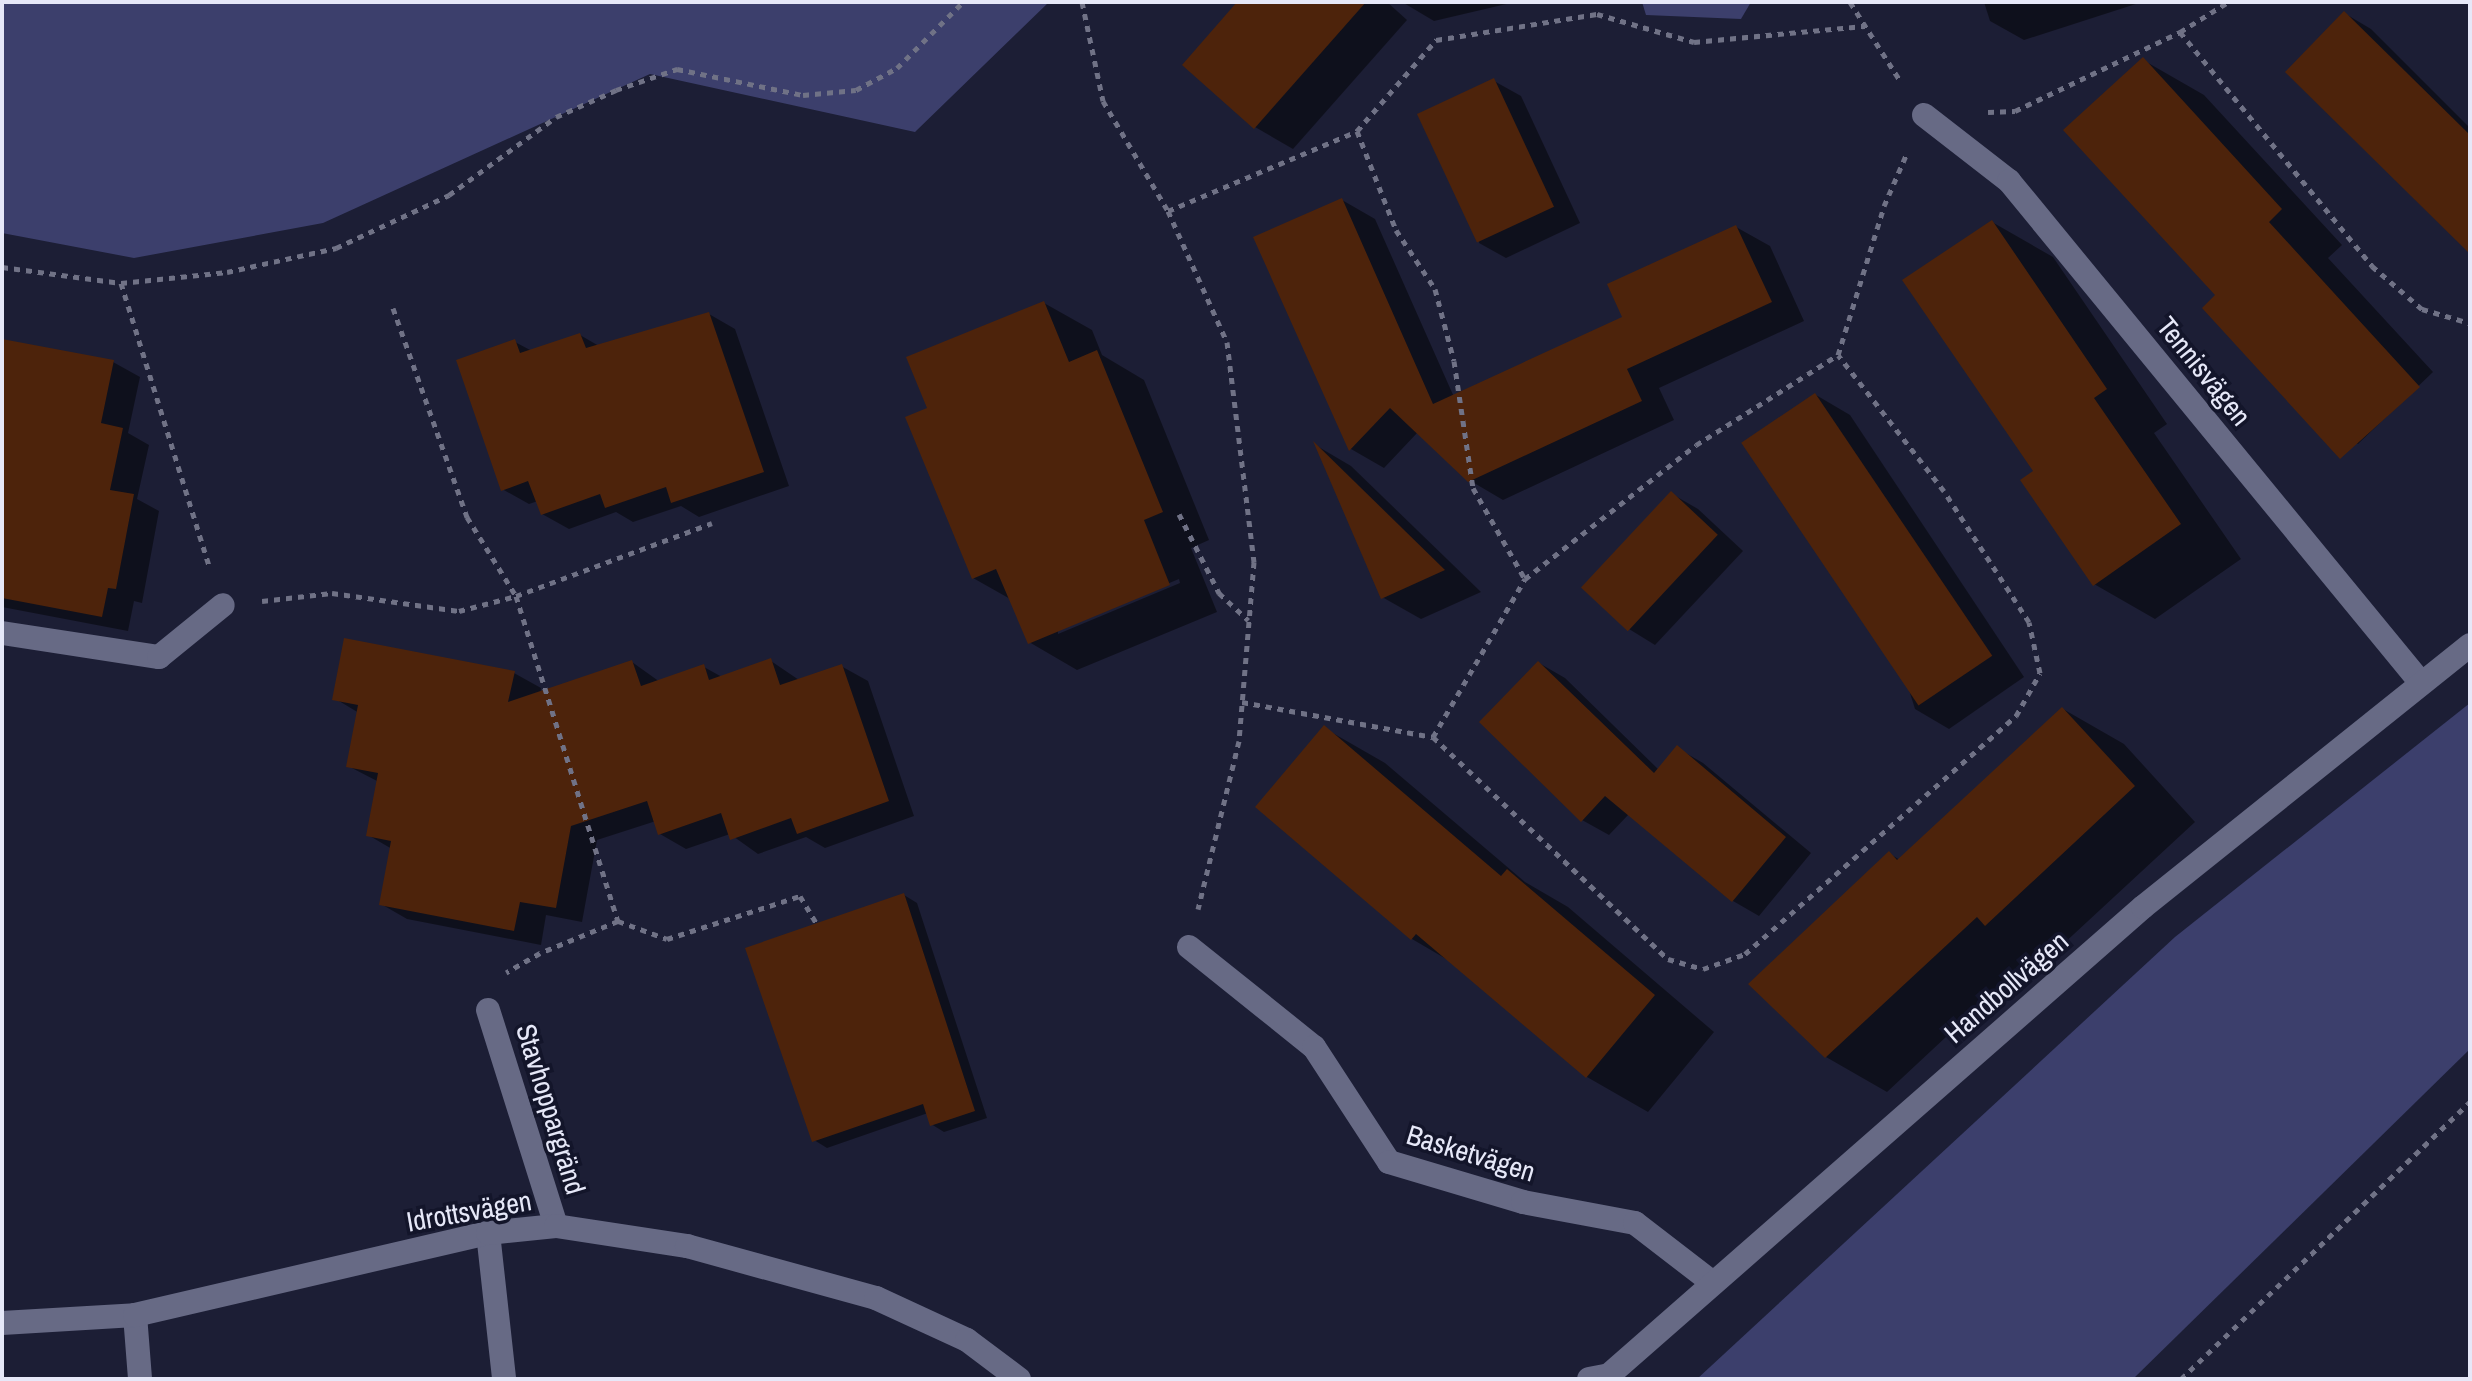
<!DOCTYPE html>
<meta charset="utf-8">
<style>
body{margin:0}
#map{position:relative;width:2472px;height:1381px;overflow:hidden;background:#1c1e35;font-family:"Archivo Narrow",sans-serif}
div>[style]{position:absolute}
.green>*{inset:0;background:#3c3f6c}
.shadow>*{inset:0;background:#0007}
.building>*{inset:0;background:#4d230b;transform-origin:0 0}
.path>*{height:5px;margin-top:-2.5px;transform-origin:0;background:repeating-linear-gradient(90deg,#707286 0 6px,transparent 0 12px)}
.lane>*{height:24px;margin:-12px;padding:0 12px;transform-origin:12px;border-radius:12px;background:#676a85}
.street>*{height:24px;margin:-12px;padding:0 12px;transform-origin:12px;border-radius:12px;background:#676a85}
span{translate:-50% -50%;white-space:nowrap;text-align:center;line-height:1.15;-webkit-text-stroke:7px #13152a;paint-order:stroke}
.street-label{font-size:28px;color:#e6e8f8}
.frame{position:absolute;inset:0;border:4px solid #e6e8f8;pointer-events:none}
</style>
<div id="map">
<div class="green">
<i style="clip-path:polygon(2px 2px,1049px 2px,915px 132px,650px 74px,323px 223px,134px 258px,2px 233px)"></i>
<i style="clip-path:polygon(1642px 2px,1751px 2px,1741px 19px,1646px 15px)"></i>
<i style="clip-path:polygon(2470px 703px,2470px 1049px,2133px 1379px,1697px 1379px,2175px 937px)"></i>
</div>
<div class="shadow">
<i style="clip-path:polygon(1240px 2px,1387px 2px,1407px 20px,1293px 149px,1255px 127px)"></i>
<i style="clip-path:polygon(1402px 2px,1515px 2px,1434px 21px)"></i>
<i style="clip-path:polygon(1984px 2px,2142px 2px,2024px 40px,1990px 21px)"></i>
<i style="clip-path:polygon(2344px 13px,2371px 29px,2470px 128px,2470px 249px)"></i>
<i style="clip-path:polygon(2143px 60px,2204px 95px,2342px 245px,2328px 258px,2433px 372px,2358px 444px,2297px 409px,2218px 295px)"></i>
<i style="clip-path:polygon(1494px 81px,1521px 96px,1580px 223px,1506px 258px,1479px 243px)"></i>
<i style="clip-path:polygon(1342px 200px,1375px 219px,1454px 397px,1624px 318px,1736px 227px,1770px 246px,1804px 321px,1659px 388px,1674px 420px,1503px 500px,1469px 480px,1418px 432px,1384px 468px,1351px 449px,1256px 238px)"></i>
<i style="clip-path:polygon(1992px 222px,2053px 257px,2167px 424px,2154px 433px,2241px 559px,2155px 619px,2094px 584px,2036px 471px)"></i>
<i style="clip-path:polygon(evenodd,1044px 303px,1092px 330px,1102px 355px,1144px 380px,1209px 540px,1191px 548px,1217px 612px,1077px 670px,1029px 642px,1012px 600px,973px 578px,930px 409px,1044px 303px,1179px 579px,1180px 583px,1058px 634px,1058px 629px,1179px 579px)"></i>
<i style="clip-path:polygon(709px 314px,735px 329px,789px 486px,699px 517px,681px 506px,633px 522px,616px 512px,569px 529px,542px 514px,538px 501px,529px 504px,502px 489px,515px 342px,532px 351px,580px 335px,599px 346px)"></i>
<i style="clip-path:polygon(2px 341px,113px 362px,140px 377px,128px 433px,149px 445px,137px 499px,159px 511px,142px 603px,134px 601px,128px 631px,2px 607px)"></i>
<i style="clip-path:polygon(1816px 395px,1850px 415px,2024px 677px,1949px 729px,1915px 709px)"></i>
<i style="clip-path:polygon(1317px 446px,1351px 466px,1481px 592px,1421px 619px,1382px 597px)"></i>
<i style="clip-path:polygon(1672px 494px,1698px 509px,1743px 551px,1655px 645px,1629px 629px,1584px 588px)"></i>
<i style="clip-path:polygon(771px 661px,799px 680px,841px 666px,868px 681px,914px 816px,825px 848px,806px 837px,758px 854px,730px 834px,686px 849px,660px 834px,656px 821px,597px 840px,582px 922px,546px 915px,541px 945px,407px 919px,381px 904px,392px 849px,368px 835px,379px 782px,348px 766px,359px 713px,334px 698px,514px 673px,541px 688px,540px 694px,632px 662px,660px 682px,704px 667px,722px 677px)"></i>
<i style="clip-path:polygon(1539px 663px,1565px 678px,1659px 770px,1677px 748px,1703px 763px,1811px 853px,1759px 916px,1733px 901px,1629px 814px,1609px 835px,1582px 820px)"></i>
<i style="clip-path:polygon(2063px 709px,2124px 744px,2195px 822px,2047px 959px,2036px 953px,1887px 1092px,1826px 1057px,1890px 854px,1900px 860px)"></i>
<i style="clip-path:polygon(1324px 728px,1385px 763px,1525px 882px,1568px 907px,1714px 1032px,1648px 1112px,1587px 1077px,1453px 963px,1412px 939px,1258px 807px)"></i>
<i style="clip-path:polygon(904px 895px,917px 903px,987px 1118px,944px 1132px,931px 1124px,928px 1113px,827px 1148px,814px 1140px)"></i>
</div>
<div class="building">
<i style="clip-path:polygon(1237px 2px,1366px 2px,1254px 129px,1182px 65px)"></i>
<i style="clip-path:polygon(2344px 11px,2470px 135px,2470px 254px,2285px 72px)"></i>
<i style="clip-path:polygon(2143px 57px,2282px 209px,2269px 222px,2420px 387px,2340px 459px,2202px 308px,2215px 295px,2063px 130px)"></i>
<i style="left:1494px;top:78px;width:142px;height:85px;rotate:65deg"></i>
<i style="clip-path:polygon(1342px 198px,1433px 404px,1622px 317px,1607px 284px,1736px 225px,1772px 302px,1627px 369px,1642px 401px,1468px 482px,1390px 408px,1349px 451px,1253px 237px)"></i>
<i style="clip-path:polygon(1992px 220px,2107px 389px,2094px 398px,2181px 524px,2093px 586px,2020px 480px,2033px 471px,1902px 280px)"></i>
<i style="clip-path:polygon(1044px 301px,1069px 362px,1097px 350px,1163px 512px,1144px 520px,1170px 585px,1028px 644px,996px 569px,972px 579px,905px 417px,927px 408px,906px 357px)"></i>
<i style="clip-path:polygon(709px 312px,764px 472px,671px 503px,666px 487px,605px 508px,600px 494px,541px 515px,528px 481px,501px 491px,456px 360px,515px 339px,520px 353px,580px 333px,586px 348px)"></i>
<i style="clip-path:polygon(2px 339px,114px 360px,101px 423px,123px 428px,110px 490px,134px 494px,116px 589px,108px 588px,102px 617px,2px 598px)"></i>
<i style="left:1815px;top:393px;width:317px;height:89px;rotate:56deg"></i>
<i style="clip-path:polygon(1313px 441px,1445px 570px,1381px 599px)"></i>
<i style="left:1671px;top:491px;width:64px;height:132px;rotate:43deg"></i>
<i style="clip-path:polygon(344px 638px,515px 671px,508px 702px,632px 660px,641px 686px,704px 664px,709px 680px,771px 658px,780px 685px,842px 664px,889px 801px,797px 834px,791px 818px,730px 840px,721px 813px,658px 835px,647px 801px,571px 826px,556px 908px,520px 902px,514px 931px,379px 905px,391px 841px,366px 836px,378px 773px,346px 767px,358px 705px,332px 700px)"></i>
<i style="clip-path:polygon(1538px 661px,1654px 773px,1677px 745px,1786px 837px,1732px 902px,1605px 796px,1581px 822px,1479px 722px)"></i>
<i style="clip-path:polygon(2062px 707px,2135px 786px,1985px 926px,1977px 917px,1825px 1058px,1748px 984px,1889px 851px,1897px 860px)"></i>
<i style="clip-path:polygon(1324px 725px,1501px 876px,1507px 869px,1655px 995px,1586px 1078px,1416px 934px,1411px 940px,1255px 807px)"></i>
<i style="clip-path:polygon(904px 893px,975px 1111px,930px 1126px,923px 1104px,812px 1142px,745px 948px)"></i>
</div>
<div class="path">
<i style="left:1082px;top:2px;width:101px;rotate:78deg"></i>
<i style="left:1103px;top:101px;width:128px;rotate:59.4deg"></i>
<i style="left:1168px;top:211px;width:144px;rotate:65.8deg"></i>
<i style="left:1227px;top:342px;width:222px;rotate:83deg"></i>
<i style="left:1254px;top:562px;width:180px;rotate:94.8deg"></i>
<i style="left:1239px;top:741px;width:173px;rotate:103.7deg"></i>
<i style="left:1850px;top:2px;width:95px;rotate:57.5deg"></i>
<i style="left:2180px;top:32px;width:303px;rotate:50.6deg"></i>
<i style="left:2372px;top:266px;width:66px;rotate:40.7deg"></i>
<i style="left:2422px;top:309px;width:50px;rotate:16.3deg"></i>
<i style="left:1988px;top:112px;width:27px;rotate:-2deg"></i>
<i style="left:2015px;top:111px;width:183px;rotate:-25.6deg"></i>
<i style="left:2180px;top:32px;width:57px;rotate:-32deg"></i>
<i style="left:1357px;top:131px;width:106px;rotate:68.5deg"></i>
<i style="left:1396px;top:230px;width:71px;rotate:56.5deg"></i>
<i style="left:1435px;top:289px;width:74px;rotate:75.2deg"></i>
<i style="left:1454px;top:361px;width:128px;rotate:81.5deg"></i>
<i style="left:1473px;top:488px;width:105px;rotate:60.3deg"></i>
<i style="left:1168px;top:211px;width:205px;rotate:-22.9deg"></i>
<i style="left:1357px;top:131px;width:121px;rotate:-49deg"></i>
<i style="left:1436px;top:40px;width:163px;rotate:-9.2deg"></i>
<i style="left:1597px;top:14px;width:101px;rotate:16.1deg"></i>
<i style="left:1694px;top:42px;width:171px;rotate:-5.4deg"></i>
<i style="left:2px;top:267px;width:120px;rotate:7.7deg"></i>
<i style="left:121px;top:283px;width:107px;rotate:-5.9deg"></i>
<i style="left:227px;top:272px;width:112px;rotate:-12.4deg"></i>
<i style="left:336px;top:248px;width:125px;rotate:-25.1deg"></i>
<i style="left:449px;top:195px;width:132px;rotate:-36.1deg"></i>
<i style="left:556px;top:117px;width:66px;rotate:-24.2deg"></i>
<i style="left:616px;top:90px;width:65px;rotate:-19deg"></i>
<i style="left:677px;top:69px;width:129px;rotate:11.7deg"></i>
<i style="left:803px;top:95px;width:53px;rotate:-5.4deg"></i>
<i style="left:856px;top:90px;width:47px;rotate:-28.2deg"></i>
<i style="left:897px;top:68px;width:93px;rotate:-45deg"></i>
<i style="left:121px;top:283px;width:299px;rotate:72.7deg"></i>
<i style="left:393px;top:308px;width:222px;rotate:70.5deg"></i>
<i style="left:467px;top:517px;width:93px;rotate:58.2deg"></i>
<i style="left:516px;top:596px;width:209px;rotate:-20.4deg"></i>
<i style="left:1179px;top:514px;width:89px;rotate:63.1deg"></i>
<i style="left:1219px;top:593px;width:40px;rotate:43deg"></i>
<i style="left:262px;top:601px;width:70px;rotate:-6.5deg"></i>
<i style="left:332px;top:593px;width:128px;rotate:8.1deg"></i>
<i style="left:459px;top:611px;width:59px;rotate:-14.7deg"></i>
<i style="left:516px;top:596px;width:341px;rotate:72.6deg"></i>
<i style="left:618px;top:921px;width:84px;rotate:157.7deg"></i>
<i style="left:540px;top:953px;width:39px;rotate:150deg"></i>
<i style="left:1242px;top:702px;width:194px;rotate:10.4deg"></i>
<i style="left:1433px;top:737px;width:323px;rotate:43.4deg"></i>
<i style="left:1668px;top:959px;width:36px;rotate:16deg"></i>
<i style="left:1703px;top:969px;width:45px;rotate:-19.7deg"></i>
<i style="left:1745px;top:954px;width:361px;rotate:-41.3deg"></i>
<i style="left:2016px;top:716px;width:49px;rotate:-60.8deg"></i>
<i style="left:2040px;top:673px;width:52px;rotate:-102.2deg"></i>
<i style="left:2029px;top:622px;width:156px;rotate:-123deg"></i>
<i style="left:1944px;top:491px;width:172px;rotate:-127.9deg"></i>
<i style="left:1838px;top:355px;width:156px;rotate:-72.8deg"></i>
<i style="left:1884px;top:206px;width:58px;rotate:-66.5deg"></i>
<i style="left:1433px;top:737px;width:183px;rotate:-59.8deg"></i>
<i style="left:1525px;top:579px;width:217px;rotate:-38.1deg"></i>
<i style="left:1696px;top:445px;width:168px;rotate:-32.4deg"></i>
<i style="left:618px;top:921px;width:52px;rotate:20.2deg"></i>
<i style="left:667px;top:939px;width:140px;rotate:-17.9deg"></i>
<i style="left:800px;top:896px;width:31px;rotate:59deg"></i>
<i style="left:2181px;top:1379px;width:400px;rotate:-43.8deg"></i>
</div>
<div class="lane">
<i style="left:135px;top:1315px;width:64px;rotate:85.5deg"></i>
</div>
<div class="street">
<i style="left:1924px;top:115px;width:108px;rotate:37.8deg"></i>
<i style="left:2009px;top:181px;width:649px;rotate:50.62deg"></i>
<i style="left:2px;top:633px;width:159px;rotate:8.7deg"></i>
<i style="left:159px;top:657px;width:82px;rotate:-39.1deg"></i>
<i style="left:1189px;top:947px;width:160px;rotate:38.7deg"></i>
<i style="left:1314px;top:1047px;width:137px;rotate:56.9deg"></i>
<i style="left:1389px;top:1162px;width:140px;rotate:16.6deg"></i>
<i style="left:1523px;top:1202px;width:114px;rotate:10.6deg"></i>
<i style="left:1635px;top:1223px;width:98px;rotate:37.6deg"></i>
<i style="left:488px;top:1010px;width:226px;rotate:72.5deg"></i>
<i style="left:488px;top:1233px;width:147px;rotate:83.7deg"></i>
<i style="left:2px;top:1323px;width:133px;rotate:-3.4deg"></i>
<i style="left:135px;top:1315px;width:362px;rotate:-13.1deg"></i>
<i style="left:488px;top:1233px;width:68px;rotate:-5.9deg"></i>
<i style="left:556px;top:1226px;width:133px;rotate:8.7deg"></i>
<i style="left:687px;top:1246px;width:196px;rotate:15.4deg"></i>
<i style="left:876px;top:1298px;width:100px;rotate:24.8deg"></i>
<i style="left:967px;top:1340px;width:65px;rotate:36.9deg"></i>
<i style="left:1589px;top:1379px;width:20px;rotate:-11deg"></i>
<i style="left:1609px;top:1375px;width:710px;rotate:-41.23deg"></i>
<i style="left:2143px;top:907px;width:419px;rotate:-38.7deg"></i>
</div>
<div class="street-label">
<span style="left:2204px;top:371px;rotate:51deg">Tennisvägen</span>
<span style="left:2006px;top:987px;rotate:-41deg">Handbollvägen</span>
<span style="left:551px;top:1109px;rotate:73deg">Stavhoppargränd</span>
<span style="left:1471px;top:1153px;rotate:17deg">Basketvägen</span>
<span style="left:469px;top:1211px;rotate:-10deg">Idrottsvägen</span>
</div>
<div class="frame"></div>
</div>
